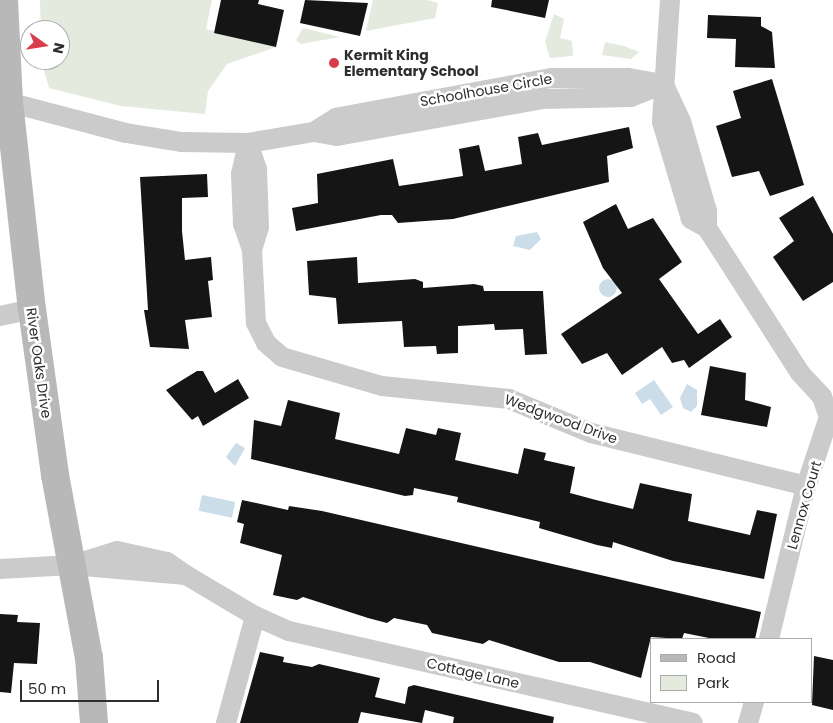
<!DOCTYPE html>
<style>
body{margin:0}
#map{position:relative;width:833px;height:723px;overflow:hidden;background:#fff;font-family:Poppins,sans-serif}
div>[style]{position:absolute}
.green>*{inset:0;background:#e4eadd}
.water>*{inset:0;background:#cadde9;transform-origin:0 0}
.round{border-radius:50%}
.building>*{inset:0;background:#151515}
.street>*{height:20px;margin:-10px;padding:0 10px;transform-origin:10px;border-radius:10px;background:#cbcbcb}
.secondary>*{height:28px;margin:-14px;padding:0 14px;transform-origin:14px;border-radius:14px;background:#b8b8b8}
.dots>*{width:14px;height:14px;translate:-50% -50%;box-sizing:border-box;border:2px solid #fff;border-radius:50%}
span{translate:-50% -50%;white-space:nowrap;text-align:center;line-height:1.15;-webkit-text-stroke:5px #fff;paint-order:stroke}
.poi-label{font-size:14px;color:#2e2e2e;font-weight:700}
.left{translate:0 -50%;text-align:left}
.street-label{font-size:14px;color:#2e2e2e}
.legend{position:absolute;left:650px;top:638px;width:162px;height:65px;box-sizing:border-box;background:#fff;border:1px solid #ababab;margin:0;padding:6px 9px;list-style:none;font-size:15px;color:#2e2e2e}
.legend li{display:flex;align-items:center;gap:10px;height:25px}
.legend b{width:25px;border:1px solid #ababab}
.north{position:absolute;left:20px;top:20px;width:50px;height:50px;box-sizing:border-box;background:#fff;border:1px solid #ababab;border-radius:50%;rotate:103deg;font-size:14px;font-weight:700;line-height:20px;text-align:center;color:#2e2e2e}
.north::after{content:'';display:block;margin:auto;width:18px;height:22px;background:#d73d4c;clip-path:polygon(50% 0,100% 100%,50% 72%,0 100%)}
.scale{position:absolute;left:20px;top:680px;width:139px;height:22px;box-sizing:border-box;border:2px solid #2e2e2e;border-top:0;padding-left:6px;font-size:15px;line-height:18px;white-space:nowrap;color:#2e2e2e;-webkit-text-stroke:4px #fff;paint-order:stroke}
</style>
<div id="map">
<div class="green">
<i style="clip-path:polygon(40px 0,212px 0,206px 29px,276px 47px,227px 64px,208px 91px,205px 114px,121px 106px,49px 88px,41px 60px,60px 60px,60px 30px,41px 30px)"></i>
<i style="clip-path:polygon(373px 0,427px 0,438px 3px,435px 18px,366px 31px)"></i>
<i style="clip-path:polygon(554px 14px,564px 19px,560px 38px,572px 41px,573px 56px,550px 58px,545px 42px)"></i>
<i style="clip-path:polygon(303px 28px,340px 37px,301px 44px,296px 40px)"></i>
<i style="clip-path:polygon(605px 42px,624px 46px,639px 52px,631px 59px,602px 55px)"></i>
</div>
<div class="water">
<i style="clip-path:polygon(537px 232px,541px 239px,530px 250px,513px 246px,516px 236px)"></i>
<i class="round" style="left:599px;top:279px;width:18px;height:18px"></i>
<i style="clip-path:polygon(654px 380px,673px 407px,661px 415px,650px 399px,642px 404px,635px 393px)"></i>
<i style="clip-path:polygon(687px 384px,697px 390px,697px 406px,691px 412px,683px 408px,680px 398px)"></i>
<i style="clip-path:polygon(236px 443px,245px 448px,235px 466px,226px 457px)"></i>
<i style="left:202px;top:495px;width:34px;height:16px;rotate:12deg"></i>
</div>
<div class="building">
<i style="clip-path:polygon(221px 0,259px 0,258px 4px,284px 10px,276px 47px,214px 33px)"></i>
<i style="clip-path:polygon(305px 0,368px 3px,360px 36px,300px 23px)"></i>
<i style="clip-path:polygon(492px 0,549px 0,545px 18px,491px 7px)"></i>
<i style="clip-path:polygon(708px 15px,761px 17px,761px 26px,772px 32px,775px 68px,735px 67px,736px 39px,707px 38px)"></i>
<i style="clip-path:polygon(772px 79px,804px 185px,770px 196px,759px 171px,732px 177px,716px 126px,741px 118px,733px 91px)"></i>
<i style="clip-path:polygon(629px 127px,633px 148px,607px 156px,609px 182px,453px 219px,398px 223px,392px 215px,381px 215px,296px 231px,292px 208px,318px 203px,317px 174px,393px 159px,399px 186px,426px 182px,463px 176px,459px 149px,479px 145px,485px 171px,522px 164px,518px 137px,538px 133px,542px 145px)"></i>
<i style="clip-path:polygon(207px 174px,208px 197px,182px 198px,182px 231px,185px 260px,211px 257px,213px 280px,208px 281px,212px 317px,185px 320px,189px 349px,150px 347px,144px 310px,148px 310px,140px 177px)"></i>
<i style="clip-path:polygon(813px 196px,833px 234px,833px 282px,803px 301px,773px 257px,794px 241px,779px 218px)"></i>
<i style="clip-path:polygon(616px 204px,628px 229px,653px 218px,682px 262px,659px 279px,698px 334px,720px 319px,732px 337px,689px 368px,684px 360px,672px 363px,662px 347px,622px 375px,607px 353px,582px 364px,561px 334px,622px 293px,603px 268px,583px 222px)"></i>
<i style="clip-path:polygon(357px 257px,358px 283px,415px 279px,423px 282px,423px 288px,474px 284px,483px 286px,484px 291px,543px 291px,547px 354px,525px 355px,523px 329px,495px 330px,494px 324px,458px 326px,458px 353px,437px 354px,436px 346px,404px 347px,402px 321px,338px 324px,336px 298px,309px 295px,307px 261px)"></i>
<i style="clip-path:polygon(710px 366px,746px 373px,745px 400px,771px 407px,767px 427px,701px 415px)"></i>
<i style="clip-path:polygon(197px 371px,203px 371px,215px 393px,238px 379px,249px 398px,203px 426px,198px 416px,192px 420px,166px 390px)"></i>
<i style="clip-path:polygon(288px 400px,340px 413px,335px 439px,399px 454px,406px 428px,436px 435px,438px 428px,461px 433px,455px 460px,518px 474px,524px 448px,546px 453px,544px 460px,575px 467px,570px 493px,596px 500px,633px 509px,640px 483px,672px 490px,692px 494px,688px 521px,750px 535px,757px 510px,777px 514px,764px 579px,673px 561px,613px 542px,612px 548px,597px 545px,539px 528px,540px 522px,457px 502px,458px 497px,414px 488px,413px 495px,405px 496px,251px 459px,254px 420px,281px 426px)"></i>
<i style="clip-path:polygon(242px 500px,288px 510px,289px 506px,322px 511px,761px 612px,755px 639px,714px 639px,684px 633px,682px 639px,651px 637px,641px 678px,590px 662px,559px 662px,489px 640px,483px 644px,432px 633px,427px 625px,394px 618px,387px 623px,368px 618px,303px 597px,297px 600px,273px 595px,282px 555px,240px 543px,244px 524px,237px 522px)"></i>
<i style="clip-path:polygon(0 614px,18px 615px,17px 622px,40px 623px,37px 664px,14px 663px,11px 693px,0 692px)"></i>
<i style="clip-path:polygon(260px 652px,284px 657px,283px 662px,312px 667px,319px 664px,380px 678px,375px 697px,405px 704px,408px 687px,414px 685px,554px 717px,553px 723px,453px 723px,454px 717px,425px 710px,422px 723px,361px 712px,358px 723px,240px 723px)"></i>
<i style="clip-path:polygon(814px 656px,833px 660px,833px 710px,812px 705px)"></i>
</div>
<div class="street">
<i style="left:670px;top:0;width:122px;rotate:93.8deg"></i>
<i style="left:662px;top:122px;width:101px;rotate:73.4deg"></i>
<i style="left:691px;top:219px;width:18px;rotate:29deg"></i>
<i style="left:707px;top:228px;width:172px;rotate:57.3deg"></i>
<i style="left:800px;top:373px;width:33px;rotate:47deg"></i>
<i style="left:822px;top:397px;width:21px;rotate:71deg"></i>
<i style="left:829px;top:417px;width:73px;rotate:108.4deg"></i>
<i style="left:806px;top:486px;width:157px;rotate:103.6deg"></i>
<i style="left:665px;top:87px;width:38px;rotate:65deg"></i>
<i style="left:681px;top:121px;width:94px;rotate:73.9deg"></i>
<i style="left:707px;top:211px;width:17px;rotate:90deg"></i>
<i style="left:0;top:100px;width:130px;rotate:14.7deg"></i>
<i style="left:126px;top:133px;width:57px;rotate:9.1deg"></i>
<i style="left:182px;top:142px;width:66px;rotate:0.9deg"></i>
<i style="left:248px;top:143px;width:67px;rotate:-9.5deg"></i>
<i style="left:314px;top:132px;width:23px;rotate:10deg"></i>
<i style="left:337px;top:136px;width:208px;rotate:-10.2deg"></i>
<i style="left:542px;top:99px;width:89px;rotate:-1.3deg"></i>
<i style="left:631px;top:97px;width:35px;rotate:-22deg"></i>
<i style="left:663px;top:84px;width:36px;rotate:-170deg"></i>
<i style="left:628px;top:78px;width:77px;rotate:180deg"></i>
<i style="left:551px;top:78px;width:219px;rotate:169.5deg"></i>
<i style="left:336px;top:118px;width:26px;rotate:148deg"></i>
<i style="left:248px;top:143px;width:28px;rotate:71deg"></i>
<i style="left:257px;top:169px;width:58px;rotate:88deg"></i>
<i style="left:259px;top:227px;width:24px;rotate:107deg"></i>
<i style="left:252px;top:250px;width:28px;rotate:-109deg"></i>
<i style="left:243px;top:224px;width:50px;rotate:-92.3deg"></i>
<i style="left:241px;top:174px;width:32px;rotate:-77deg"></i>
<i style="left:252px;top:250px;width:73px;rotate:86.9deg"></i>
<i style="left:256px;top:323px;width:22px;rotate:63deg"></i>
<i style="left:266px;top:343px;width:21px;rotate:41deg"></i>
<i style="left:282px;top:357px;width:104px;rotate:16.2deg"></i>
<i style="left:382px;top:386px;width:128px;rotate:5.8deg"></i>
<i style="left:509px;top:399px;width:89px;rotate:22.5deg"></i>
<i style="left:591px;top:433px;width:221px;rotate:13.8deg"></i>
<i style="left:0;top:316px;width:33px;rotate:-12deg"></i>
<i style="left:0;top:569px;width:72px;rotate:-3.2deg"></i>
<i style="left:72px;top:565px;width:114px;rotate:5deg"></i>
<i style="left:186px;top:575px;width:23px;rotate:-146deg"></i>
<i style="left:167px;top:562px;width:51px;rotate:-167.6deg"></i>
<i style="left:117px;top:551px;width:47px;rotate:162.7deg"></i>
<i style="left:186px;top:575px;width:80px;rotate:30.7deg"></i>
<i style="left:255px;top:616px;width:37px;rotate:24deg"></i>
<i style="left:289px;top:631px;width:414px;rotate:12.8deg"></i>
<i style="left:226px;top:723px;width:111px;rotate:-74.8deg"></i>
<i style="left:748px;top:723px;width:22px;rotate:-74deg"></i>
</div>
<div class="secondary">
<i style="left:4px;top:0;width:102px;rotate:87.2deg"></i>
<i style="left:9px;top:102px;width:208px;rotate:83.7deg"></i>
<i style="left:32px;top:309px;width:168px;rotate:82.1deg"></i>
<i style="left:55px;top:475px;width:186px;rotate:79.5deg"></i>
<i style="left:89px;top:658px;width:65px;rotate:85.6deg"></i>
</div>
<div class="dots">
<i style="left:334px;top:63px;background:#d73d4c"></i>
</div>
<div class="poi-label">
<span class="left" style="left:344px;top:63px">Kermit King<br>Elementary School</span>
</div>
<div class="street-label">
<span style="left:486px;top:90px;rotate:-10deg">Schoolhouse Circle</span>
<span style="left:39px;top:363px;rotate:82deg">River Oaks Drive</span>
<span style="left:561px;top:419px;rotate:20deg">Wedgwood Drive</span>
<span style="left:804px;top:505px;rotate:-74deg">Lennox Court</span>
<span style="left:473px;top:673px;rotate:13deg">Cottage Lane</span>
</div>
<ul class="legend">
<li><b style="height:6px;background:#b8b8b8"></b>Road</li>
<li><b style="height:14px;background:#e4eadd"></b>Park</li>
</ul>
<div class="north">N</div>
<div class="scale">50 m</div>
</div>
